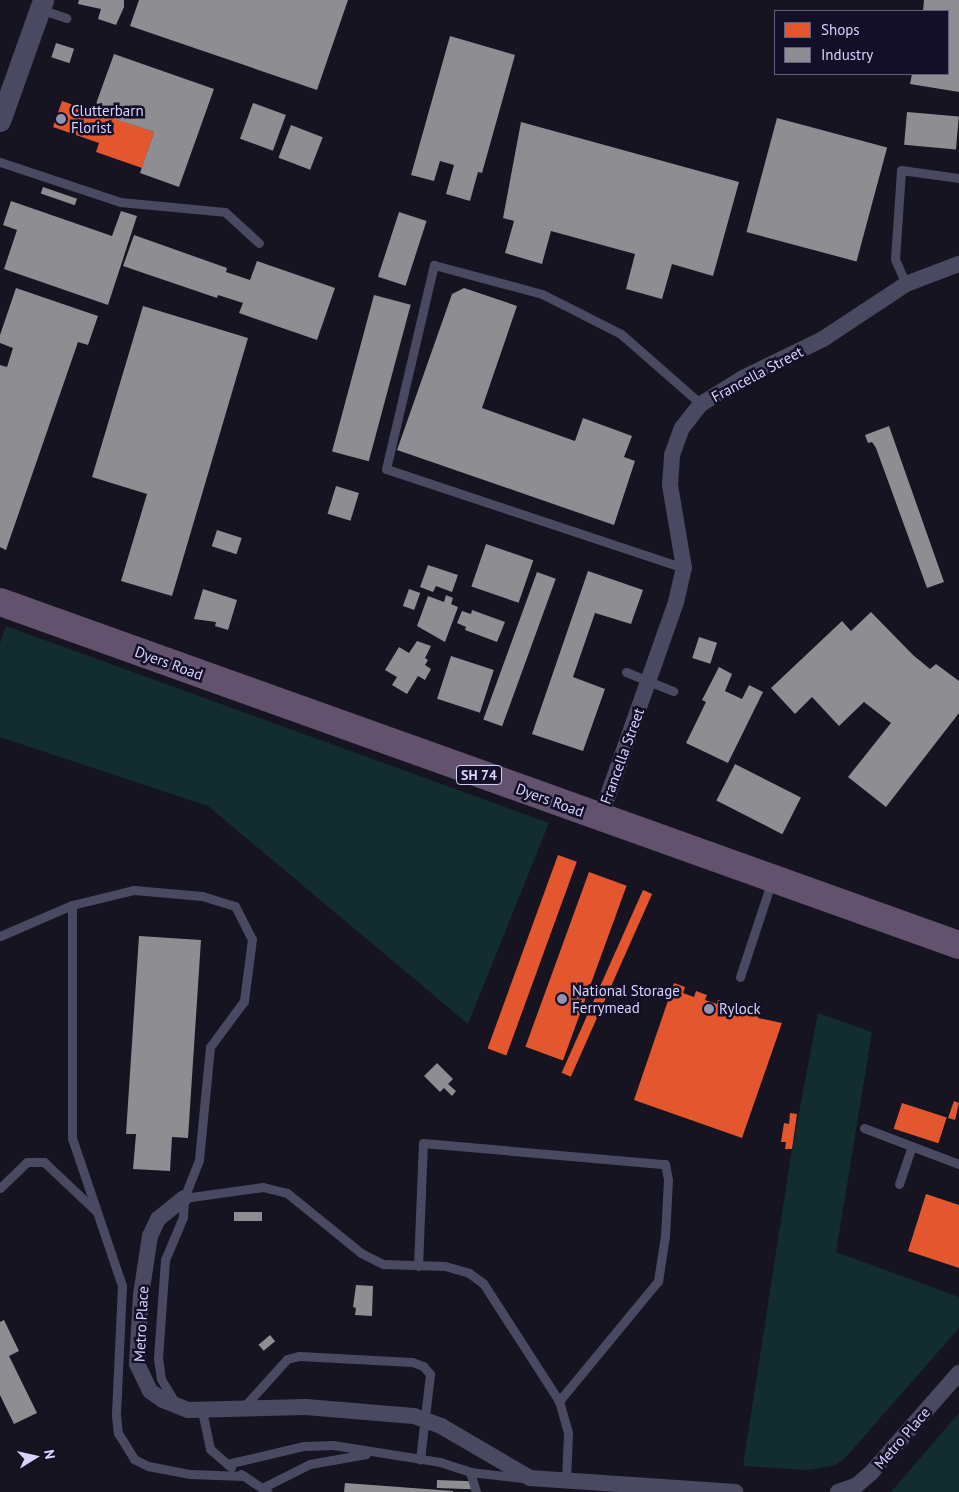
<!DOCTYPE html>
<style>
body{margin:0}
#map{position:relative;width:959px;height:1492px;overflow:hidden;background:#161421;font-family:"PT Sans",sans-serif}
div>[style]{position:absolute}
.green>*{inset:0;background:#132c2d}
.shops>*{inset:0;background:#e4572e;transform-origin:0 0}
.industry>*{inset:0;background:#8d8d92;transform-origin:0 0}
.service>*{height:9px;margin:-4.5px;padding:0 4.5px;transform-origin:4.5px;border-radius:4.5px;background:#4a4962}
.minor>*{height:16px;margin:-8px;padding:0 8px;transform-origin:8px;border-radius:8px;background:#4a4962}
.tertiary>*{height:21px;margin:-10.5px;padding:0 10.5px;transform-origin:10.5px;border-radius:10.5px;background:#4a4962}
.trunk>*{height:28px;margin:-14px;padding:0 14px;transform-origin:14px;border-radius:14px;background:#62526e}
.dots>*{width:14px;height:14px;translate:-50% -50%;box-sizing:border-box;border:2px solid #130f26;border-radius:50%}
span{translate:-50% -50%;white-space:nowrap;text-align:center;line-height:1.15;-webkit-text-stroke:5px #130f26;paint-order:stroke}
.shield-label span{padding:1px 4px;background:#130f26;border:1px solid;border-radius:4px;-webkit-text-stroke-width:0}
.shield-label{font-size:14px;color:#d9d4ff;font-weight:700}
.poi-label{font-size:15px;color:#d9d4ff}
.left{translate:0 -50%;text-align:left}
.street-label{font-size:15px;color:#d9d4ff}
.legend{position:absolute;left:774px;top:10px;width:175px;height:65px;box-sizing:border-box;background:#130f26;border:1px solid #625e7d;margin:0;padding:6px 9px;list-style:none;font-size:15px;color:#d9d4ff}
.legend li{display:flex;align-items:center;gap:10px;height:25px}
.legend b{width:25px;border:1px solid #625e7d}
.north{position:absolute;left:10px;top:1432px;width:50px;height:50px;-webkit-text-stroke:4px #130f26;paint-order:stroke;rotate:80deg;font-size:14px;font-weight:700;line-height:20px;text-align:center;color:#d9d4ff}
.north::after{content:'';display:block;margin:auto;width:18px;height:22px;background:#d9d4ff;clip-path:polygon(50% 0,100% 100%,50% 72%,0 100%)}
</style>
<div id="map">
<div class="green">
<i style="clip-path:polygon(6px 626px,549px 823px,468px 1024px,208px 806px,0 737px,0 643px)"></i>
<i style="clip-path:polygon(818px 1013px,872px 1032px,836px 1252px,959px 1297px,959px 1328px,846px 1457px,836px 1465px,807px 1470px,743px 1466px,791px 1155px)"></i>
<i style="clip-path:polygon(959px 1413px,959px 1492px,891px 1492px)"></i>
</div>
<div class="shops">
<i style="clip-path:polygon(62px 101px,154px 132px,142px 168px,96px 152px,99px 143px,53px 127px)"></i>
<i style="left:558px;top:855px;width:20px;height:206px;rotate:20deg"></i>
<i style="left:589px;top:872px;width:40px;height:186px;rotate:20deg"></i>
<i style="left:643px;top:890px;width:10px;height:200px;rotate:24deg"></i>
<i style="clip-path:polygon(674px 983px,685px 987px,683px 993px,694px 997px,696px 991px,707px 995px,705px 1000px,717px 1004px,718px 1000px,737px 1006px,736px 1011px,748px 1015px,749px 1011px,759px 1014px,758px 1018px,782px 1023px,742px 1138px,634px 1100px)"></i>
<i style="clip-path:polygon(954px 1101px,959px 1103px,955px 1120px,948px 1118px)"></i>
<i style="left:902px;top:1103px;width:47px;height:27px;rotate:18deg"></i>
<i style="clip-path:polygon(790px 1113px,797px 1114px,792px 1149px,785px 1149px,786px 1142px,781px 1142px,784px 1123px,789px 1124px)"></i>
<i style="clip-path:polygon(926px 1194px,959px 1205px,959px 1268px,908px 1251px)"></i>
</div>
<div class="industry">
<i style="clip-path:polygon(79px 0,124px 0,124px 7px,116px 25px,98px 19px,101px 9px,78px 4px)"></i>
<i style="clip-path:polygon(139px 0,348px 0,317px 90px,130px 26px)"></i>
<i style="clip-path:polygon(924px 0,959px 0,959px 92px,910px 84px,912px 74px,948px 74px,948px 11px,923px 11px)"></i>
<i style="clip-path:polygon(450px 36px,515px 55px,482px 173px,478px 172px,470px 201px,446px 194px,454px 165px,440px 161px,434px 181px,411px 175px)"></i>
<i style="left:56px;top:43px;width:19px;height:15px;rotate:18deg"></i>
<i style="clip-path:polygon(114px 54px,214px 89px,179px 187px,140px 173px,154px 132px,93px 112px)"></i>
<i style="left:253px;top:103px;width:35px;height:38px;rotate:20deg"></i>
<i style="left:907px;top:112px;width:52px;height:33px;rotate:5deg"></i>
<i style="left:777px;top:118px;width:114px;height:118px;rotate:15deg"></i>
<i style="clip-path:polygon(521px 122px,739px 182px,713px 276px,672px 264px,662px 299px,626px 289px,635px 254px,551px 231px,542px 264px,505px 253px,514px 221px,503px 218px)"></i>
<i style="left:291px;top:125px;width:34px;height:35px;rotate:21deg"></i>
<i style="left:43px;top:187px;width:36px;height:7px;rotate:19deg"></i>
<i style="clip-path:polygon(11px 201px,112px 236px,121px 211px,137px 216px,108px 305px,4px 269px,17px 230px,3px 225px)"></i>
<i style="left:399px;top:212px;width:29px;height:68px;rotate:18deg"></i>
<i style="clip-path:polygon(134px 235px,227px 268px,226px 272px,250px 280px,257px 261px,335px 288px,317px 340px,239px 313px,243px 303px,218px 295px,217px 298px,123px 266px)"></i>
<i style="clip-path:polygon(16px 288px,98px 316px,88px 345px,78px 342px,6px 550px,0 547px,0 365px,7px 367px,13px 348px,0 343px,0 335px)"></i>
<i style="clip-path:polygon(464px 288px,517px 306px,482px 408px,575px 441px,583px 418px,632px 436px,624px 457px,635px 461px,614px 525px,397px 450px,452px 294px)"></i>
<i style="left:374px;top:295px;width:38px;height:162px;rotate:15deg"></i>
<i style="clip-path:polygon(143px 306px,248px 338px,172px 596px,121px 581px,147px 494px,92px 477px)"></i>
<i style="clip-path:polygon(889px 426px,944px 582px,927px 588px,876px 448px,872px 442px,868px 443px,865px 435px)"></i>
<i style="left:336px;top:486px;width:24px;height:29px;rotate:17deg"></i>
<i style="left:217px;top:530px;width:26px;height:17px;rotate:18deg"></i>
<i style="left:486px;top:544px;width:50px;height:45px;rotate:19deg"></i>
<i style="clip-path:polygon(428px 565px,458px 575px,452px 592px,436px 586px,433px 592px,420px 587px)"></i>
<i style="clip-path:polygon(588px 571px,643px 590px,631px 624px,595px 613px,573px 677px,605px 689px,583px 751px,532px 734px)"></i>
<i style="left:537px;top:572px;width:20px;height:157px;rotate:20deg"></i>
<i style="clip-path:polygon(203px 589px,237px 600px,228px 630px,215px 626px,216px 622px,194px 619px)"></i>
<i style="left:409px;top:589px;width:12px;height:18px;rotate:20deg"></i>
<i style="clip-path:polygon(446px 595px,453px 598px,451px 604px,458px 607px,445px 642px,417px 626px,428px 596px,444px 602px)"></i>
<i style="clip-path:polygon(472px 610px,505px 622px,497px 642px,465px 630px,466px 627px,457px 623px,462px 611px,471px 614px)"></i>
<i style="clip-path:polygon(871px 612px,913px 655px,930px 669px,936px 664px,959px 681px,959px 713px,886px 807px,848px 777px,891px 723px,864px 702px,839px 726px,812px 697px,795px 714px,771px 688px,842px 621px,851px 631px)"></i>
<i style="left:699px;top:637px;width:19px;height:22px;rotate:18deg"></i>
<i style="clip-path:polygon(417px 641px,431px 646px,425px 658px,428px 660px,425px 665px,431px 669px,425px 680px,418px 676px,407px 694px,392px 685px,397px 677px,385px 670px,399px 647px,409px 653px)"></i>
<i style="left:451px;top:656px;width:45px;height:45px;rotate:18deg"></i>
<i style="clip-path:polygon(719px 667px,732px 674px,725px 691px,742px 699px,749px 685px,763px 692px,728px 763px,686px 743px,706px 702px,702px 700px)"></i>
<i style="left:735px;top:764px;width:74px;height:41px;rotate:27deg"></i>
<i style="clip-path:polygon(139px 936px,201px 940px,188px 1138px,172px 1137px,170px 1171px,133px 1169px,136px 1134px,126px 1134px)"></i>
<i style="clip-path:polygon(437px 1063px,453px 1079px,448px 1084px,456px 1091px,452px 1096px,444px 1088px,440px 1092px,424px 1076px)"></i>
<i style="left:234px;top:1212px;width:28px;height:9px"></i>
<i style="clip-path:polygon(356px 1285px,373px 1286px,372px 1316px,355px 1315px,356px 1308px,353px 1307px)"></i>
<i style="clip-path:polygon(4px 1320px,19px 1351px,9px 1356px,37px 1413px,14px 1424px,0 1395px,0 1322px)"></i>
<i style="left:270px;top:1335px;width:8px;height:15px;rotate:50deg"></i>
<i style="left:437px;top:1480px;width:35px;height:8px;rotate:2deg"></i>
<i style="clip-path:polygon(345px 1483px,453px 1491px,453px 1492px,344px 1492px)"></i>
</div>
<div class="service">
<i style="left:40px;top:9px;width:28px;rotate:19deg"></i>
<i style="left:0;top:162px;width:126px;rotate:18.4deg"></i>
<i style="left:120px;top:202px;width:105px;rotate:5.4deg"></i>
<i style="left:225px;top:212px;width:46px;rotate:42.4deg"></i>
<i style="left:906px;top:284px;width:27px;rotate:-114deg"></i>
<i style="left:895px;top:259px;width:89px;rotate:-86.1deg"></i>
<i style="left:901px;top:170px;width:59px;rotate:7.9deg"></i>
<i style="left:684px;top:568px;width:314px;rotate:-161.6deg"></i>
<i style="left:386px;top:469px;width:210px;rotate:-76.8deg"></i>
<i style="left:434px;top:265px;width:112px;rotate:15deg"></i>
<i style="left:542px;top:294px;width:25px;rotate:27deg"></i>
<i style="left:564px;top:305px;width:64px;rotate:27deg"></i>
<i style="left:621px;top:334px;width:106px;rotate:41.2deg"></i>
<i style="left:626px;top:672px;width:51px;rotate:22deg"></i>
<i style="left:72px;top:905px;width:233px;rotate:90deg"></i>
<i style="left:72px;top:1138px;width:156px;rotate:71.3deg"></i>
<i style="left:122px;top:1286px;width:129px;rotate:92.7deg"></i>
<i style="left:116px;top:1415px;width:18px;rotate:84deg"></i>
<i style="left:118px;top:1433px;width:31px;rotate:58deg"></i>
<i style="left:134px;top:1459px;width:16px;rotate:27deg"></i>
<i style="left:148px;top:1466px;width:43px;rotate:10.8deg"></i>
<i style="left:190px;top:1474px;width:54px;rotate:2.1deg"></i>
<i style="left:0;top:936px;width:78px;rotate:-23.3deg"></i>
<i style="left:72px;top:905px;width:64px;rotate:-13.6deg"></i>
<i style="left:134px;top:890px;width:68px;rotate:5deg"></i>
<i style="left:202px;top:896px;width:34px;rotate:17deg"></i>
<i style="left:235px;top:906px;width:37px;rotate:63deg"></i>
<i style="left:252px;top:939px;width:63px;rotate:97.4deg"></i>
<i style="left:244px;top:1001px;width:57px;rotate:126.5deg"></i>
<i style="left:210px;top:1047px;width:114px;rotate:95.6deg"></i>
<i style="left:199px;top:1160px;width:41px;rotate:111.5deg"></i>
<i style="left:184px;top:1198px;width:19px;rotate:93deg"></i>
<i style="left:183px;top:1217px;width:47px;rotate:112.7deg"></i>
<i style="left:165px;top:1260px;width:98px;rotate:94.1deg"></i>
<i style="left:158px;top:1358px;width:21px;rotate:82deg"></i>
<i style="left:161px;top:1379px;width:26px;rotate:59deg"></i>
<i style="left:740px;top:977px;width:102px;rotate:-71.7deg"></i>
<i style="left:864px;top:1128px;width:102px;rotate:20.8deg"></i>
<i style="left:899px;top:1184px;width:40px;rotate:-71.1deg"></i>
<i style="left:0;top:1188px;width:37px;rotate:-44deg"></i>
<i style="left:27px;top:1162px;width:17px"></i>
<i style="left:44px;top:1162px;width:70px;rotate:43.3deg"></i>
<i style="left:184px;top:1198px;width:80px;rotate:-7.9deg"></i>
<i style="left:263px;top:1187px;width:25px;rotate:14deg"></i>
<i style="left:287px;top:1193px;width:95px;rotate:39deg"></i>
<i style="left:361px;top:1253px;width:25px;rotate:27deg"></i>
<i style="left:383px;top:1264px;width:62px;rotate:1.8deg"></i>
<i style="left:445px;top:1266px;width:25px;rotate:16deg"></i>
<i style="left:469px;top:1273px;width:17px;rotate:36deg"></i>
<i style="left:483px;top:1283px;width:140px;rotate:57.2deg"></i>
<i style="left:559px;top:1401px;width:33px;rotate:74deg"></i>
<i style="left:568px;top:1433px;width:48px;rotate:92.4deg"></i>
<i style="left:418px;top:1266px;width:123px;rotate:-87.7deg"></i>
<i style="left:423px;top:1143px;width:243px;rotate:5deg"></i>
<i style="left:665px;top:1164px;width:16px;rotate:79deg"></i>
<i style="left:668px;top:1180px;width:56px;rotate:93.1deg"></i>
<i style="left:665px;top:1236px;width:46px;rotate:98.8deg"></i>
<i style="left:658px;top:1281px;width:156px;rotate:129.5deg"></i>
<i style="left:242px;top:1409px;width:67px;rotate:-48deg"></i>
<i style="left:287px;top:1359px;width:12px;rotate:-14deg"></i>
<i style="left:299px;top:1356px;width:113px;rotate:3deg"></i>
<i style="left:412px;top:1362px;width:12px;rotate:20deg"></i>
<i style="left:423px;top:1366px;width:11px;rotate:49deg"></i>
<i style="left:430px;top:1374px;width:86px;rotate:96.7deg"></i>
<i style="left:202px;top:1411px;width:39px;rotate:78deg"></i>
<i style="left:210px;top:1449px;width:28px;rotate:41deg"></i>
<i style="left:227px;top:1464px;width:79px;rotate:-13.2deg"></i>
<i style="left:304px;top:1446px;width:29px;rotate:-2deg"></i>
<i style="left:333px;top:1445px;width:108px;rotate:9deg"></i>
<i style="left:440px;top:1462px;width:32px;rotate:18deg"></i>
<i style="left:470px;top:1472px;width:53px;rotate:6.5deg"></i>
<i style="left:470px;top:1472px;width:21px;rotate:73deg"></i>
<i style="left:241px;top:1474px;width:32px;rotate:34deg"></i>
<i style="left:262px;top:1488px;width:54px;rotate:-26.6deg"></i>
<i style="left:310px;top:1464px;width:57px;rotate:-10.1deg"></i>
</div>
<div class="minor">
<i style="left:600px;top:818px;width:229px;rotate:-70.6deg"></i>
<i style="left:676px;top:602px;width:35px;rotate:-77deg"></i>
<i style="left:684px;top:568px;width:84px;rotate:-99.6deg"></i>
<i style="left:670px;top:485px;width:30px;rotate:-86deg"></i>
<i style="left:672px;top:455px;width:29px;rotate:-70deg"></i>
<i style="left:682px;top:428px;width:31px;rotate:-52deg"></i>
<i style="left:701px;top:404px;width:49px;rotate:-31.8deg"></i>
<i style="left:743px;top:378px;width:89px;rotate:-26deg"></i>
<i style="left:823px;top:339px;width:100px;rotate:-33.5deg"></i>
<i style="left:906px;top:284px;width:57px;rotate:-20.7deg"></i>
<i style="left:184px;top:1198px;width:33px;rotate:141deg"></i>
<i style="left:158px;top:1219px;width:19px;rotate:115deg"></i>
<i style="left:150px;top:1236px;width:60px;rotate:98.7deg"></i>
<i style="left:141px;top:1295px;width:69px;rotate:93.3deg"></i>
<i style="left:137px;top:1364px;width:30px;rotate:64deg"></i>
<i style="left:150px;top:1391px;width:16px;rotate:35deg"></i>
<i style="left:163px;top:1400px;width:27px;rotate:22deg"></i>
<i style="left:188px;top:1410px;width:118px;rotate:-1.5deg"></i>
<i style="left:306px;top:1407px;width:108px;rotate:4.8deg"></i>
<i style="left:414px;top:1416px;width:29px;rotate:20deg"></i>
<i style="left:441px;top:1426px;width:103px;rotate:30.3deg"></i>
<i style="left:530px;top:1478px;width:206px;rotate:3.9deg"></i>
<i style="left:838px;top:1492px;width:20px;rotate:-20deg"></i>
<i style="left:857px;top:1485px;width:18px;rotate:-41deg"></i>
<i style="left:871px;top:1473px;width:133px;rotate:-48.7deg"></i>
</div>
<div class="tertiary">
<i style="left:0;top:121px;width:128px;rotate:-70.4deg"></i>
</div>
<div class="trunk">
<i style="left:0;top:602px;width:1018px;rotate:19.68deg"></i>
</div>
<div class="dots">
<i style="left:61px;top:119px;background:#9591b1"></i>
<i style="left:562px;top:999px;background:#9591b1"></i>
<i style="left:709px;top:1009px;background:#9591b1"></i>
</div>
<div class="shield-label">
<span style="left:479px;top:775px">SH 74</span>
</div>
<div class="poi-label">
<span class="left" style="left:71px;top:119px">Clutterbarn<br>Florist</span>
<span class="left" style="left:572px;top:999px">National Storage<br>Ferrymead</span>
<span class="left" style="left:719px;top:1009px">Rylock</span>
</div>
<div class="street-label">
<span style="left:757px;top:374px;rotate:-28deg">Francella Street</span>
<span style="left:169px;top:663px;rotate:20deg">Dyers Road</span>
<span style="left:622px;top:756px;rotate:-70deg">Francella Street</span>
<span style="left:550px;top:800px;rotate:20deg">Dyers Road</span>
<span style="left:141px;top:1324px;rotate:-87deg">Metro Place</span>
<span style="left:902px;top:1438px;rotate:-49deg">Metro Place</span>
</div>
<ul class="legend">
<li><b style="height:14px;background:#e4572e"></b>Shops</li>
<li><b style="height:14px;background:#8d8d92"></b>Industry</li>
</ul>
<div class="north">N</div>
</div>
